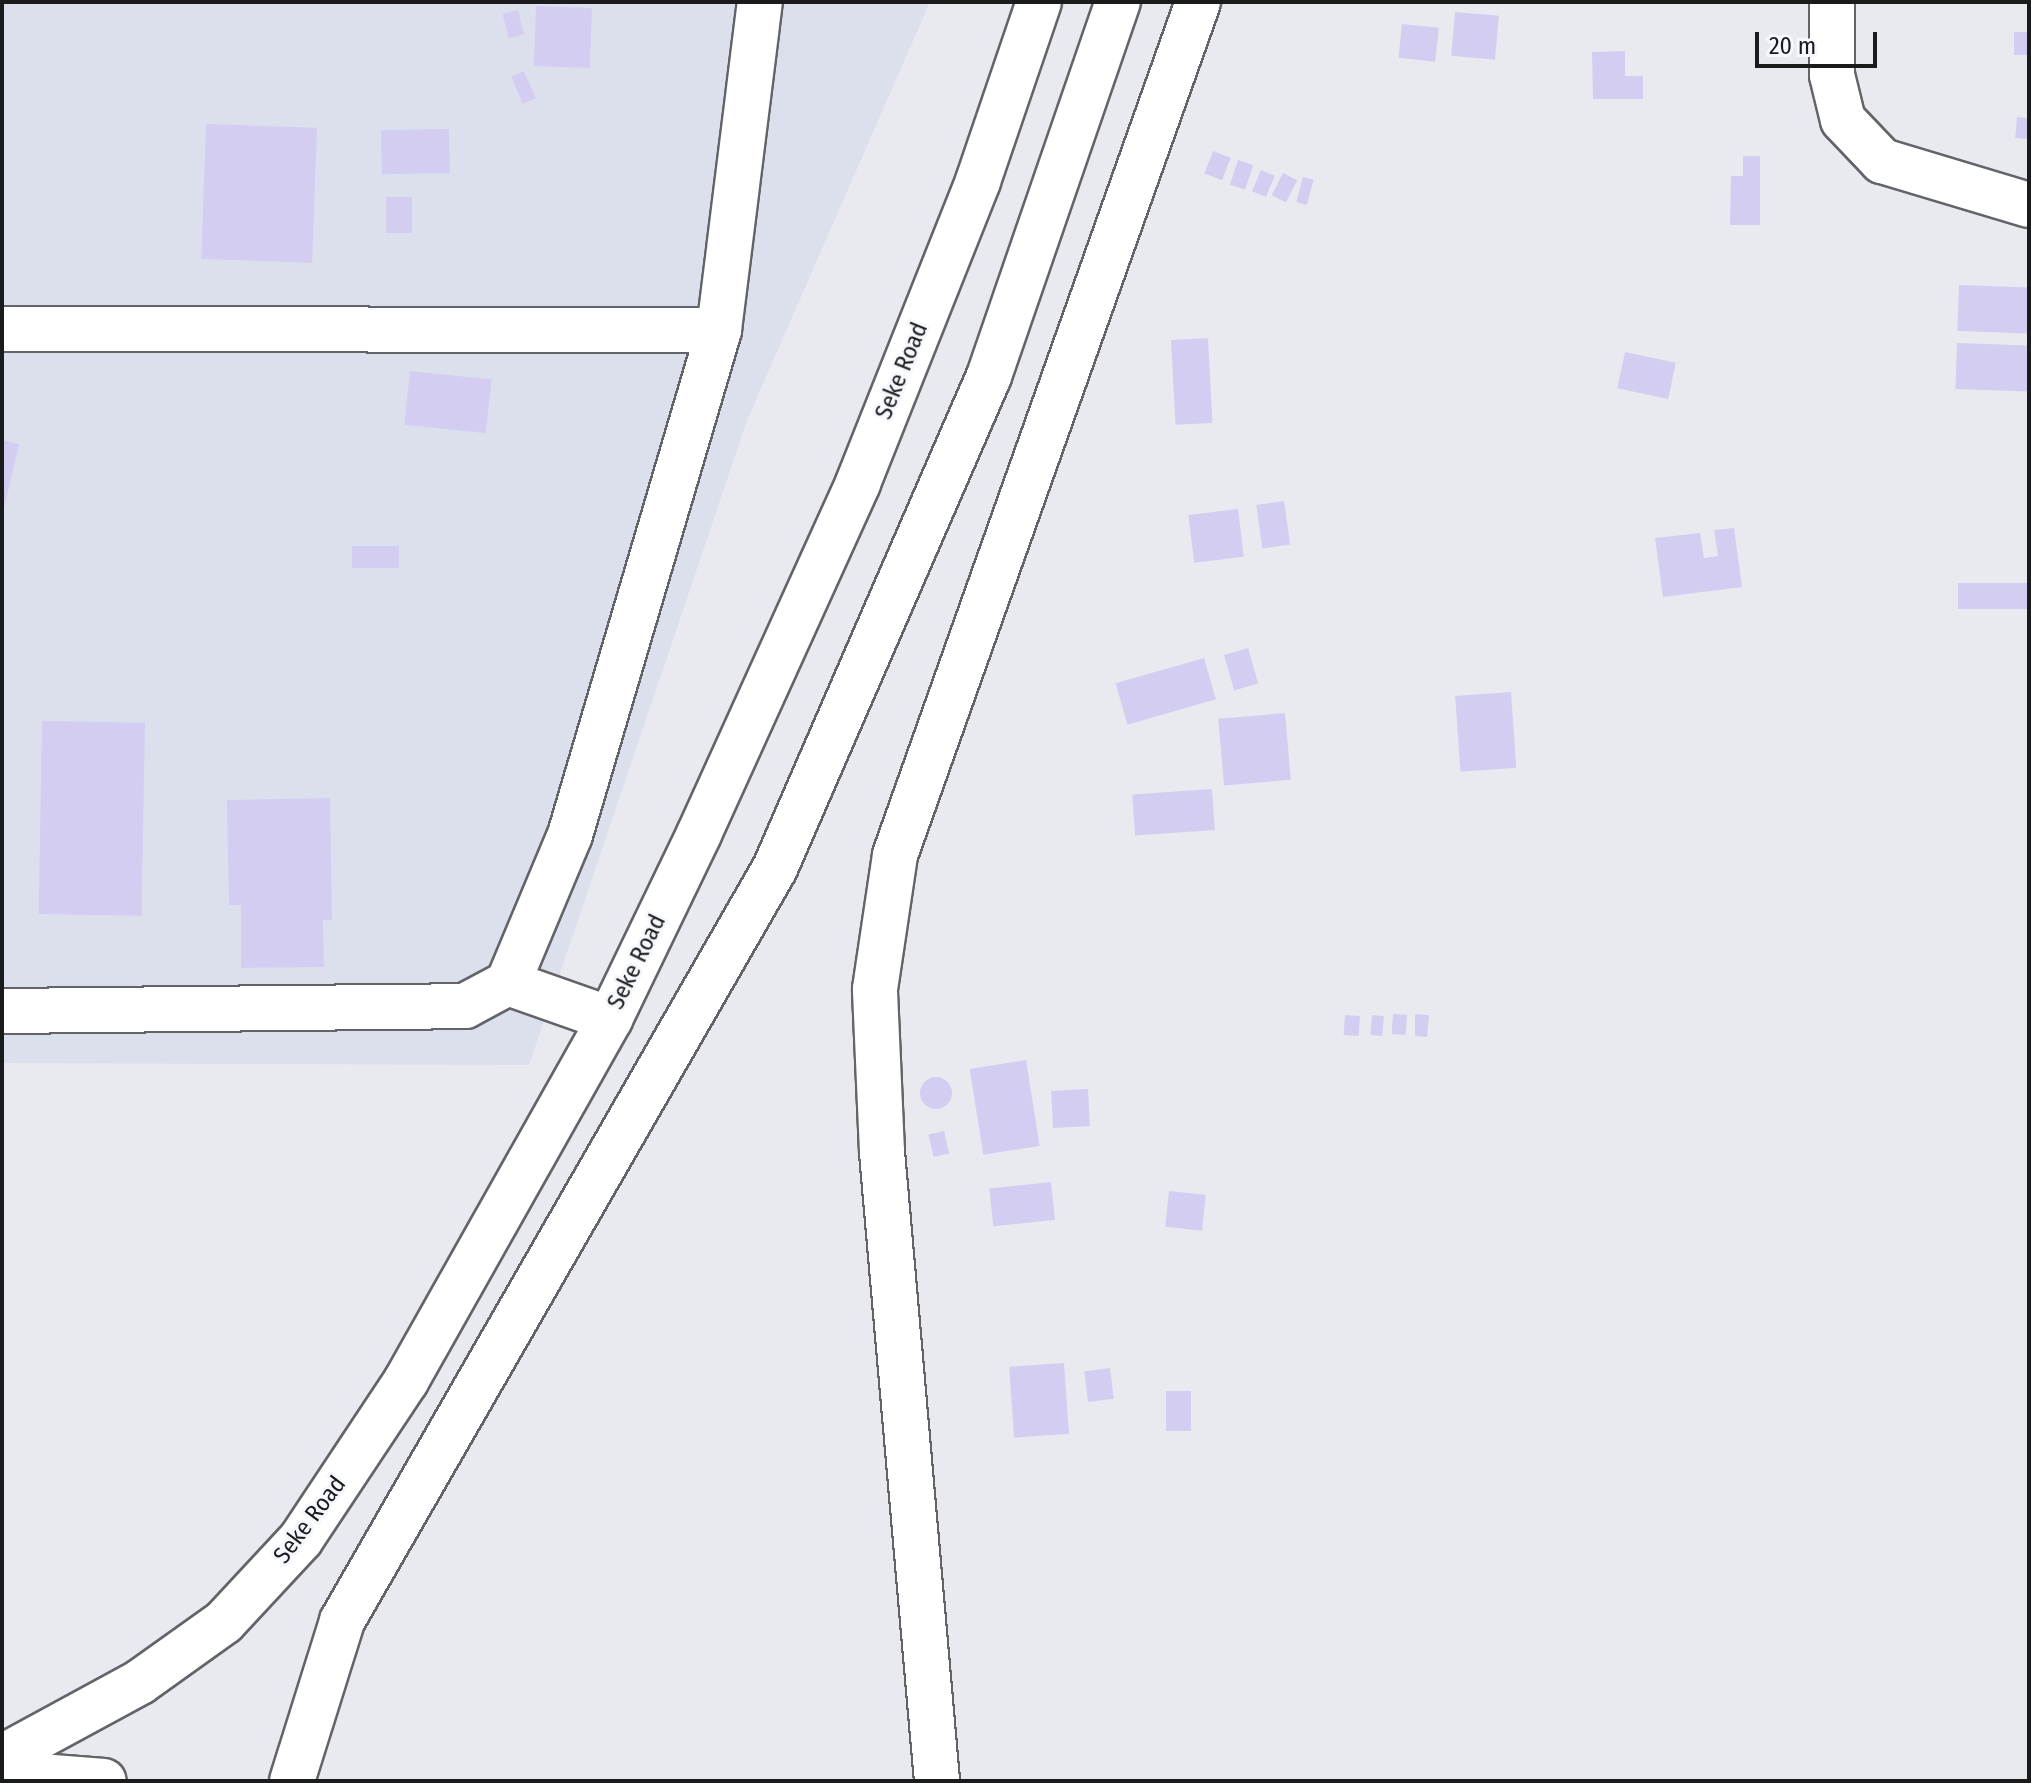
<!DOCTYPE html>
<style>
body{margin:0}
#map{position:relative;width:2031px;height:1783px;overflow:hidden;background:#e9eaef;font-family:"Fira Sans Condensed",sans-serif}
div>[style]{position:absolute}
.built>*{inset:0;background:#dbe0ec}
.building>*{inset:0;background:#d4cdf2;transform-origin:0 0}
.round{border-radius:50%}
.roads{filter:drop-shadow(2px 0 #636469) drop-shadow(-2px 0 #636469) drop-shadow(0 2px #636469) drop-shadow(0 -2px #636469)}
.street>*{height:44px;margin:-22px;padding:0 22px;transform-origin:22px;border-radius:22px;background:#fff}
.primary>*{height:44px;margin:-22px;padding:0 22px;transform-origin:22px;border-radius:22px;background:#fff}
span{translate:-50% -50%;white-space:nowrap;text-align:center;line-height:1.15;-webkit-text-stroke:6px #f6f8fd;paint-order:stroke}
.street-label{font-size:24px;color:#1a1b1c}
.frame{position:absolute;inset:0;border:4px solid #1a1b1c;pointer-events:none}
.scale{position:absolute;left:1755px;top:32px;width:122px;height:36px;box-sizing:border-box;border:4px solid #1a1b1c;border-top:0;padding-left:10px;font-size:24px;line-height:28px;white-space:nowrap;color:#1a1b1c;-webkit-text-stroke:6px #f6f8fd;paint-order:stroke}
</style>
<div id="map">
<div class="built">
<i style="clip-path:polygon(2px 2px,930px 2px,748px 418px,529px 1065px,2px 1063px)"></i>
</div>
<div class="building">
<i style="left:536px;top:6px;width:56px;height:60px;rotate:2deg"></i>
<i style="left:518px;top:10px;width:25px;height:16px;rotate:76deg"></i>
<i style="left:1455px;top:12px;width:44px;height:44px;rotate:5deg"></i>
<i style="left:1402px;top:24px;width:37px;height:34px;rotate:6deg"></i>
<i style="left:2014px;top:32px;width:15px;height:23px"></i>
<i style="clip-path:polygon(1625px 51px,1625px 76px,1643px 76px,1643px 99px,1593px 99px,1592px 52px)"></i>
<i style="left:524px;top:71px;width:30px;height:14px;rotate:67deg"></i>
<i style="left:2017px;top:117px;width:12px;height:21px;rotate:5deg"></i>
<i style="left:206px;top:124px;width:111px;height:135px;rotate:2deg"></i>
<i style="left:449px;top:129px;width:44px;height:68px;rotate:89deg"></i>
<i style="left:1213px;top:151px;width:19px;height:24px;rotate:21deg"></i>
<i style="clip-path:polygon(1743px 156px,1760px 156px,1760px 225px,1730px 225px,1731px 176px,1743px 176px)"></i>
<i style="left:1238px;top:160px;width:16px;height:26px;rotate:18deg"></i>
<i style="left:1261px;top:170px;width:15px;height:23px;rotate:23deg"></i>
<i style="left:1283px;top:173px;width:16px;height:25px;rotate:27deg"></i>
<i style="left:1303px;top:177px;width:11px;height:26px;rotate:15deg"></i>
<i style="left:386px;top:197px;width:26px;height:36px"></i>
<i style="left:1959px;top:285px;width:70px;height:46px;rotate:2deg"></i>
<i style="left:1208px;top:338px;width:85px;height:37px;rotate:87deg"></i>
<i style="left:1957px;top:343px;width:72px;height:46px;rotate:2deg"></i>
<i style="left:1625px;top:352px;width:52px;height:37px;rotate:12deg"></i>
<i style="left:410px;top:371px;width:82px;height:54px;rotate:6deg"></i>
<i style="clip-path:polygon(2px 440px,19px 444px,3px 513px,2px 513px)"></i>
<i style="left:1284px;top:501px;width:44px;height:28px;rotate:82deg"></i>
<i style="left:1238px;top:509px;width:48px;height:50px;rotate:83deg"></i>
<i style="clip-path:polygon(1734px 528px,1742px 587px,1663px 597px,1655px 538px,1700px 533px,1704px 558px,1718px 556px,1714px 530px)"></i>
<i style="left:352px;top:546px;width:47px;height:22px"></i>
<i style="left:2029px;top:583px;width:26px;height:71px;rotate:90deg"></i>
<i style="left:1248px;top:648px;width:37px;height:25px;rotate:74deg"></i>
<i style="left:1204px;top:658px;width:43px;height:92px;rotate:74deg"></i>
<i style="left:1511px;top:692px;width:76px;height:56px;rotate:86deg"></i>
<i style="left:1285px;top:713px;width:67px;height:67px;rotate:85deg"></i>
<i style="left:42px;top:721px;width:103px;height:193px;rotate:1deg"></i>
<i style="left:1212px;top:789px;width:41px;height:80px;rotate:86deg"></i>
<i style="clip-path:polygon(330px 798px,332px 920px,323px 920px,324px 967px,241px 968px,241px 905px,229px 905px,227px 800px)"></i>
<i style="left:1393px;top:1014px;width:14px;height:20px;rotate:4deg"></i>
<i style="clip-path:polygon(1415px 1014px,1429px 1015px,1427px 1037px,1415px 1036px)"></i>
<i style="left:1345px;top:1015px;width:15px;height:20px;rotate:4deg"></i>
<i style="left:1372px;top:1015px;width:12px;height:20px;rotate:5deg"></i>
<i style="left:1026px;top:1060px;width:87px;height:57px;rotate:81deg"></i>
<i class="round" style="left:920px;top:1077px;width:32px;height:32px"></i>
<i style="left:1088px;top:1089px;width:37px;height:37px;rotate:87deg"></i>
<i style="left:944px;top:1131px;width:23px;height:16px;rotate:77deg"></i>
<i style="left:1051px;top:1182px;width:38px;height:62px;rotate:84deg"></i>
<i style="left:1169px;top:1191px;width:37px;height:36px;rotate:6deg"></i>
<i style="left:1064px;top:1363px;width:71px;height:55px;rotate:86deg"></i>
<i style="left:1110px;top:1368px;width:31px;height:26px;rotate:83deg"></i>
<i style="left:1166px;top:1391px;width:25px;height:40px"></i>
</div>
<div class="roads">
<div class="street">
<i style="left:1832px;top:2px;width:73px;rotate:90deg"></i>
<i style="left:1832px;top:75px;width:46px;rotate:76.3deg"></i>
<i style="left:1843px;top:120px;width:57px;rotate:46.4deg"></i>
<i style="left:1882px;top:161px;width:153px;rotate:16.7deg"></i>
<i style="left:2px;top:329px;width:717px;rotate:0.08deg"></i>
<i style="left:508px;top:983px;width:108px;rotate:19.4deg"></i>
<i style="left:2px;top:1011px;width:463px;rotate:-0.6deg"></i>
<i style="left:465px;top:1006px;width:49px;rotate:-28.1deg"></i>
<i style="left:508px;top:983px;width:160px;rotate:-67.3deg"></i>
<i style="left:570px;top:835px;width:527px;rotate:-73.56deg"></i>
<i style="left:719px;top:330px;width:331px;rotate:-82.9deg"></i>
<i style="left:937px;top:1781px;width:631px;rotate:-95deg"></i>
<i style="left:882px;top:1152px;width:163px;rotate:-92.5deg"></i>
<i style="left:875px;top:989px;width:135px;rotate:-81.5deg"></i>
<i style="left:895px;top:855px;width:905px;rotate:-70.44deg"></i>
</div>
<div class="primary">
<i style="left:2px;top:1757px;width:157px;rotate:-28.5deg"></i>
<i style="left:140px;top:1682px;width:103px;rotate:-35.5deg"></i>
<i style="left:224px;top:1622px;width:113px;rotate:-47.1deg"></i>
<i style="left:301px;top:1539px;width:190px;rotate:-56.4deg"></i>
<i style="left:406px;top:1381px;width:416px;rotate:-60.6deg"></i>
<i style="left:610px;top:1019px;width:205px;rotate:-64.3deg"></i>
<i style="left:699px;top:834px;width:385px;rotate:-65.6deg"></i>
<i style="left:858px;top:483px;width:325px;rotate:-68.3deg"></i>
<i style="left:978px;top:181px;width:189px;rotate:-71.2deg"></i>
<i style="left:2px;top:1773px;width:102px;rotate:4.5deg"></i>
<i style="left:292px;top:1781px;width:168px;rotate:-72.6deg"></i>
<i style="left:342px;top:1621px;width:869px;rotate:-60.1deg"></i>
<i style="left:775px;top:868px;width:537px;rotate:-66.49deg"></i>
<i style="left:989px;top:376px;width:396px;rotate:-71deg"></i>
</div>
</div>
<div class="street-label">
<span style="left:902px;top:371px;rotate:-68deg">Seke Road</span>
<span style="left:637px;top:962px;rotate:-64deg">Seke Road</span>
<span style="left:310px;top:1520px;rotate:-53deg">Seke Road</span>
</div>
<div class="frame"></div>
<div class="scale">20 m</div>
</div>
